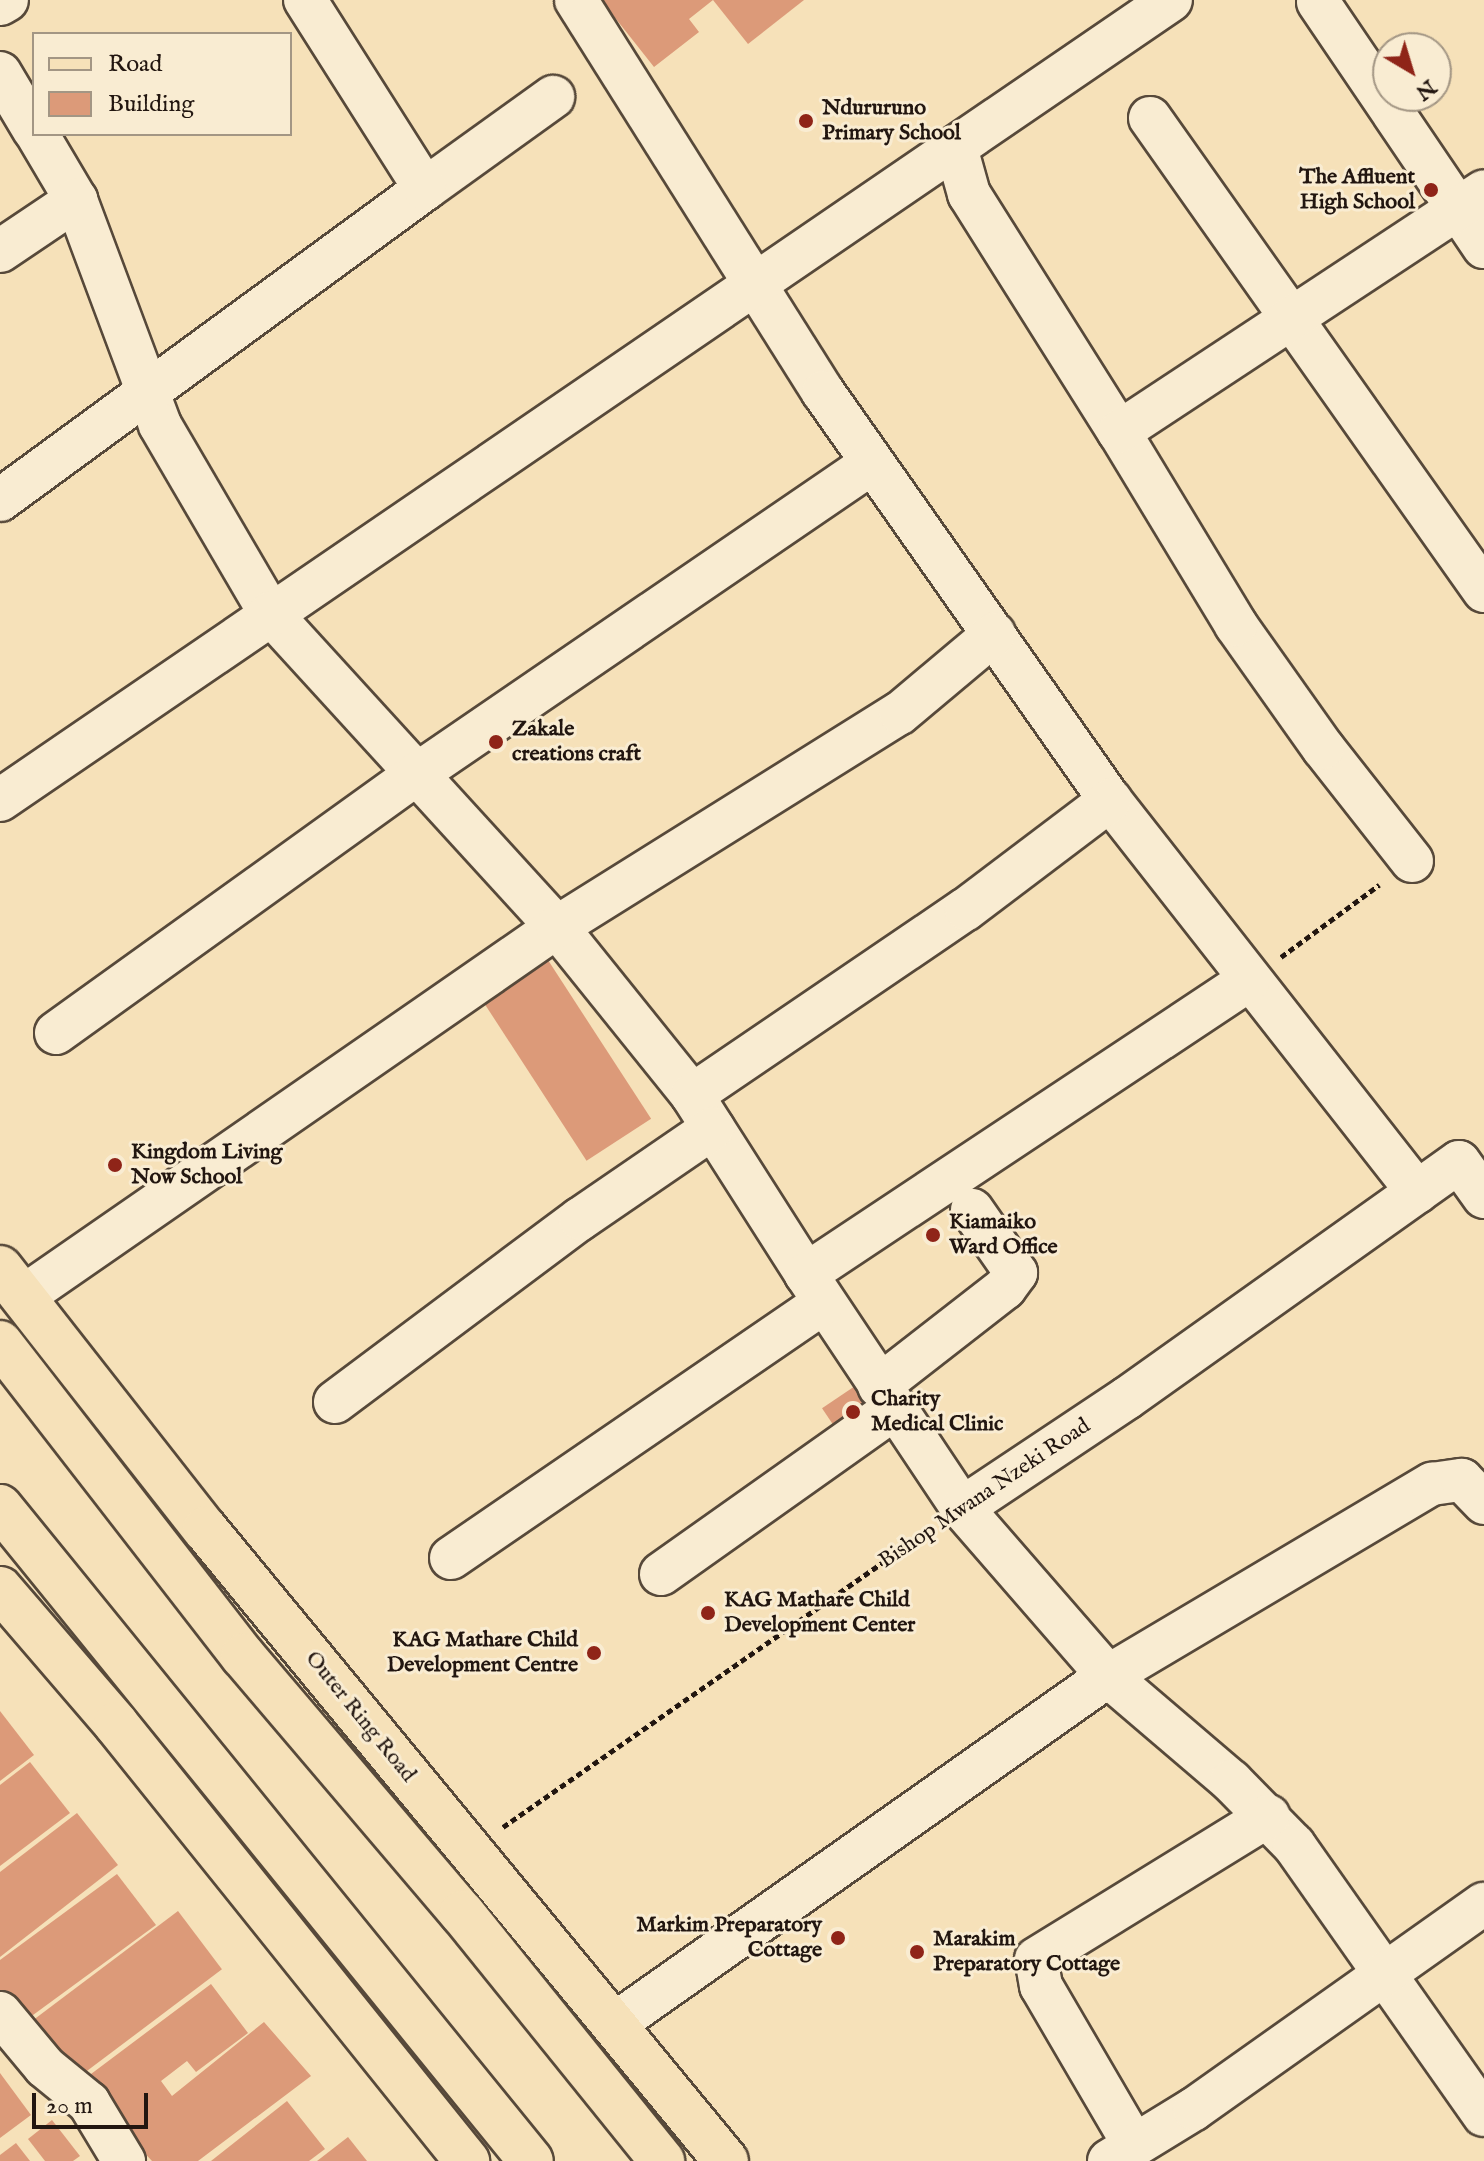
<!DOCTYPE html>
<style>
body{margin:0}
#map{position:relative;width:1484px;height:2161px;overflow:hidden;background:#f6e1b9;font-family:"IM FELL English",serif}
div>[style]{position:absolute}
.building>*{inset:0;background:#dc9a79;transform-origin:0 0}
.path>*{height:5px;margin-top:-2.5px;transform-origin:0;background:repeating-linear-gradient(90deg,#221610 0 6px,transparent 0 10px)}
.roads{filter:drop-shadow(2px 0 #57493a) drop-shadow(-2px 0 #57493a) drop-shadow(0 2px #57493a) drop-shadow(0 -2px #57493a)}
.minor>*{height:42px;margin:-21px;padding:0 21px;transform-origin:21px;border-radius:21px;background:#f9ecd2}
.major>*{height:44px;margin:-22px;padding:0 22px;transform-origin:22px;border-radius:22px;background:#f6e1b9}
.dots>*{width:22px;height:22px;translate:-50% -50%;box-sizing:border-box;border:4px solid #f9ecd2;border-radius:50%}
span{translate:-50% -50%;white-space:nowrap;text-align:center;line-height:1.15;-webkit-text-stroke:6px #f9ecd2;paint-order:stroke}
.poi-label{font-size:22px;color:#221610;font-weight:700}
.left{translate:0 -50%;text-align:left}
.right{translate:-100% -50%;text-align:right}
.street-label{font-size:22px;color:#221610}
.legend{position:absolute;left:32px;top:32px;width:260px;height:104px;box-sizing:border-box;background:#f9ecd2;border:2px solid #a39684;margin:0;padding:10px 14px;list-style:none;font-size:24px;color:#221610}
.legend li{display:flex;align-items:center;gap:16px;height:40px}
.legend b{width:40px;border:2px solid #a39684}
.north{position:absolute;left:1372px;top:32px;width:80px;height:80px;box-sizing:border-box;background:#f9ecd2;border:2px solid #a39684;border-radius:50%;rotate:142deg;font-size:22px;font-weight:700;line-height:32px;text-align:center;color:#221610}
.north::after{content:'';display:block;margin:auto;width:28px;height:36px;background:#8f2418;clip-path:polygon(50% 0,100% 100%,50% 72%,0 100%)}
.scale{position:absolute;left:32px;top:2093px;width:116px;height:36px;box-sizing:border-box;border:4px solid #221610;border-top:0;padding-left:10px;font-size:24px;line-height:28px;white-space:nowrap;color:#221610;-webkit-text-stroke:6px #f9ecd2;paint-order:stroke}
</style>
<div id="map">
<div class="building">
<i style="clip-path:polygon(601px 0,713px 0,689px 19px,699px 32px,654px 67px)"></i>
<i style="clip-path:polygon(713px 0,804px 0,748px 44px)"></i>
<i style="left:546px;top:957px;width:193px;height:77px;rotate:57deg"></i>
<i style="left:861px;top:1382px;width:40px;height:47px;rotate:56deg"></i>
<i style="clip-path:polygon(0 1711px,34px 1755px,0 1781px)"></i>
<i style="clip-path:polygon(30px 1762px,70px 1813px,0 1866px,0 1785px)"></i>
<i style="clip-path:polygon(77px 1813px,118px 1865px,0 1957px,0 1872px)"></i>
<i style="clip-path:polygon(117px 1874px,156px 1925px,18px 2026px,0 2001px,0 1960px)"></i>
<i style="left:178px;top:1911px;width:73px;height:197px;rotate:53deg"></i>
<i style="clip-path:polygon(211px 1984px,248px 2033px,196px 2072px,187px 2061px,161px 2081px,172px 2096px,264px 2022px,311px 2076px,198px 2161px,152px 2161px,79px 2083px)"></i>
<i style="clip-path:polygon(0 2073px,31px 2115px,0 2138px)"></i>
<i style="clip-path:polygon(287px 2101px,325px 2149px,309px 2161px,211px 2161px)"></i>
<i style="clip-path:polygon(52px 2120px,80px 2156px,73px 2161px,45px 2161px,28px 2139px)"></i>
<i style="clip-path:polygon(348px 2137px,367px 2161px,317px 2161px)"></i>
<i style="clip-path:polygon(16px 2143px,30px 2161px,0 2161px,0 2155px)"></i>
</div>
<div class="path">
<i style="left:1281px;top:957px;width:122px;rotate:-36.3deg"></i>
<i style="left:503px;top:1827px;width:518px;rotate:-34.86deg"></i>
</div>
<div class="roads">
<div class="minor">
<i style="left:576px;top:0;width:463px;rotate:57.8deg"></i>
<i style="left:823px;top:392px;width:499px;rotate:54.9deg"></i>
<i style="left:1110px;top:800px;width:498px;rotate:51.9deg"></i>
<i style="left:1318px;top:2px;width:296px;rotate:55.9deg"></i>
<i style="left:0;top:4px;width:8px;rotate:-30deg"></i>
<i style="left:0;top:73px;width:66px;rotate:59.2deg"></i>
<i style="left:1150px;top:118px;width:579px;rotate:54.77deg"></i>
<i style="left:37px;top:134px;width:77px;rotate:59.4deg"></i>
<i style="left:76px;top:200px;width:240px;rotate:69.5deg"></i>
<i style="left:160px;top:425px;width:218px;rotate:59.7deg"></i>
<i style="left:270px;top:613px;width:425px;rotate:47.6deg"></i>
<i style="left:557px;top:927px;width:216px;rotate:51.2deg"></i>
<i style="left:692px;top:1095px;width:212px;rotate:57.5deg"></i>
<i style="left:957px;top:151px;width:45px;rotate:74.4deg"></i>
<i style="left:969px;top:194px;width:281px;rotate:57.8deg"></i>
<i style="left:425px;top:189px;width:158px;rotate:-35.7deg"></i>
<i style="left:0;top:251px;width:92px;rotate:-33.9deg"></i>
<i style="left:0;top:500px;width:527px;rotate:-36.2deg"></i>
<i style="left:425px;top:189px;width:224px;rotate:-122.4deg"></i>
<i style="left:0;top:800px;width:1418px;rotate:-34.34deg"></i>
<i style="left:1412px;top:861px;width:144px;rotate:-128.2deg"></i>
<i style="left:1323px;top:748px;width:151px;rotate:-125.3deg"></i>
<i style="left:1236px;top:625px;width:226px;rotate:-121.2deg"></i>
<i style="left:1119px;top:432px;width:437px;rotate:-33.4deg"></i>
<i style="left:1249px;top:980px;width:532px;rotate:146.43deg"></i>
<i style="left:806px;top:1274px;width:281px;rotate:56.3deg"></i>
<i style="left:962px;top:1508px;width:223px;rotate:49deg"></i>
<i style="left:1108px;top:1676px;width:162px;rotate:40.5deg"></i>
<i style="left:1231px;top:1781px;width:90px;rotate:45.5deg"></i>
<i style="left:1294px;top:1845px;width:330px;rotate:54.9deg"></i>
<i style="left:56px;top:1033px;width:444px;rotate:-35.7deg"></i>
<i style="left:417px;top:774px;width:551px;rotate:-34.35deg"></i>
<i style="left:692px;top:1095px;width:331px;rotate:-34.2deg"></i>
<i style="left:966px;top:909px;width:181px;rotate:-37.1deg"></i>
<i style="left:24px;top:1296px;width:648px;rotate:-34.7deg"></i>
<i style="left:557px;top:927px;width:404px;rotate:-32deg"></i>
<i style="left:900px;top:713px;width:123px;rotate:-40deg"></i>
<i style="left:879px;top:1386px;width:160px;rotate:-37.9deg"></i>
<i style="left:1005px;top:1288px;width:19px;rotate:-54deg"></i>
<i style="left:1016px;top:1273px;width:77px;rotate:-124.9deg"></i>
<i style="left:335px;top:1402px;width:306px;rotate:-36.8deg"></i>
<i style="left:580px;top:1219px;width:161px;rotate:-34.4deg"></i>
<i style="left:962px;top:1508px;width:198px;rotate:-33.7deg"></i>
<i style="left:1127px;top:1398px;width:407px;rotate:-35.4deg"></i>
<i style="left:1459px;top:1162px;width:43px;rotate:54.5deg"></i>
<i style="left:451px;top:1558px;width:450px;rotate:-34.4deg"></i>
<i style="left:661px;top:1574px;width:286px;rotate:-35.3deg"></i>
<i style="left:0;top:2013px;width:70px;rotate:50.2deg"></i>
<i style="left:45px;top:2067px;width:57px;rotate:39.3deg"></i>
<i style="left:89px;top:2103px;width:68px;rotate:58.9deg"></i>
<i style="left:613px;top:2025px;width:606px;rotate:-35.19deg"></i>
<i style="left:1108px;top:1676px;width:377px;rotate:-30.7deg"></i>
<i style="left:1432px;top:1484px;width:30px;rotate:-8deg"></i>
<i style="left:1462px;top:1480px;width:32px;rotate:46deg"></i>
<i style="left:1134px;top:2145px;width:184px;rotate:-120.3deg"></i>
<i style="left:1041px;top:1986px;width:27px;rotate:-100deg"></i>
<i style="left:1036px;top:1959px;width:273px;rotate:-31.6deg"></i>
<i style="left:1109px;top:2161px;width:100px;rotate:-31.5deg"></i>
<i style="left:1194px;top:2109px;width:355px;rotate:-35.3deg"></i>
</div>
<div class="major">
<i style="left:0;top:1268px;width:332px;rotate:51.9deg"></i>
<i style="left:205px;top:1529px;width:819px;rotate:50.5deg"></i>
<i style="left:0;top:1343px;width:396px;rotate:52.2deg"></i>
<i style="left:243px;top:1656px;width:338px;rotate:49.6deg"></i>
<i style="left:462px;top:1913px;width:319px;rotate:51.1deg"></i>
<i style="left:0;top:1507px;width:842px;rotate:50.93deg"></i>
<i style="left:0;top:1589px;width:178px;rotate:49.3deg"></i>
<i style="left:116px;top:1724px;width:561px;rotate:51.23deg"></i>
</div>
</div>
<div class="dots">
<i style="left:806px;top:121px;background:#8f2418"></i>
<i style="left:1431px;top:190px;background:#8f2418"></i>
<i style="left:496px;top:742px;background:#8f2418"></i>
<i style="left:115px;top:1165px;background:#8f2418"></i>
<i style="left:933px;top:1235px;background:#8f2418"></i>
<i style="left:853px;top:1412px;background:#8f2418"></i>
<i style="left:708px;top:1613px;background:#8f2418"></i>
<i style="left:594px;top:1653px;background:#8f2418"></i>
<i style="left:838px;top:1938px;background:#8f2418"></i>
<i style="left:917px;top:1952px;background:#8f2418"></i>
</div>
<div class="poi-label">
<span class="left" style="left:822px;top:121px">Ndururuno<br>Primary School</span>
<span class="right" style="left:1415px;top:190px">The Affluent<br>High School</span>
<span class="left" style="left:512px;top:742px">Zakale<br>creations craft</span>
<span class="left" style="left:131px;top:1165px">Kingdom Living<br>Now School</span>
<span class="left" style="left:949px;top:1235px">Kiamaiko<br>Ward Office</span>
<span class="left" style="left:871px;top:1412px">Charity<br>Medical Clinic</span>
<span class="left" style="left:724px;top:1613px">KAG Mathare Child<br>Development Center</span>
<span class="right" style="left:578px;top:1653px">KAG Mathare Child<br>Development Centre</span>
<span class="right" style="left:822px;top:1938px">Markim Preparatory<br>Cottage</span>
<span class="left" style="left:933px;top:1952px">Marakim<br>Preparatory Cottage</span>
</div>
<div class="street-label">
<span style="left:985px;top:1494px;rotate:-34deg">Bishop Mwana Nzeki Road</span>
<span style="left:360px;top:1717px;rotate:51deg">Outer Ring Road</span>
</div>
<ul class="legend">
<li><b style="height:10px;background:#f6e1b9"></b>Road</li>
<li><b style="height:22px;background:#dc9a79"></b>Building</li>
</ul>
<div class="north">N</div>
<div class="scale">20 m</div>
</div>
